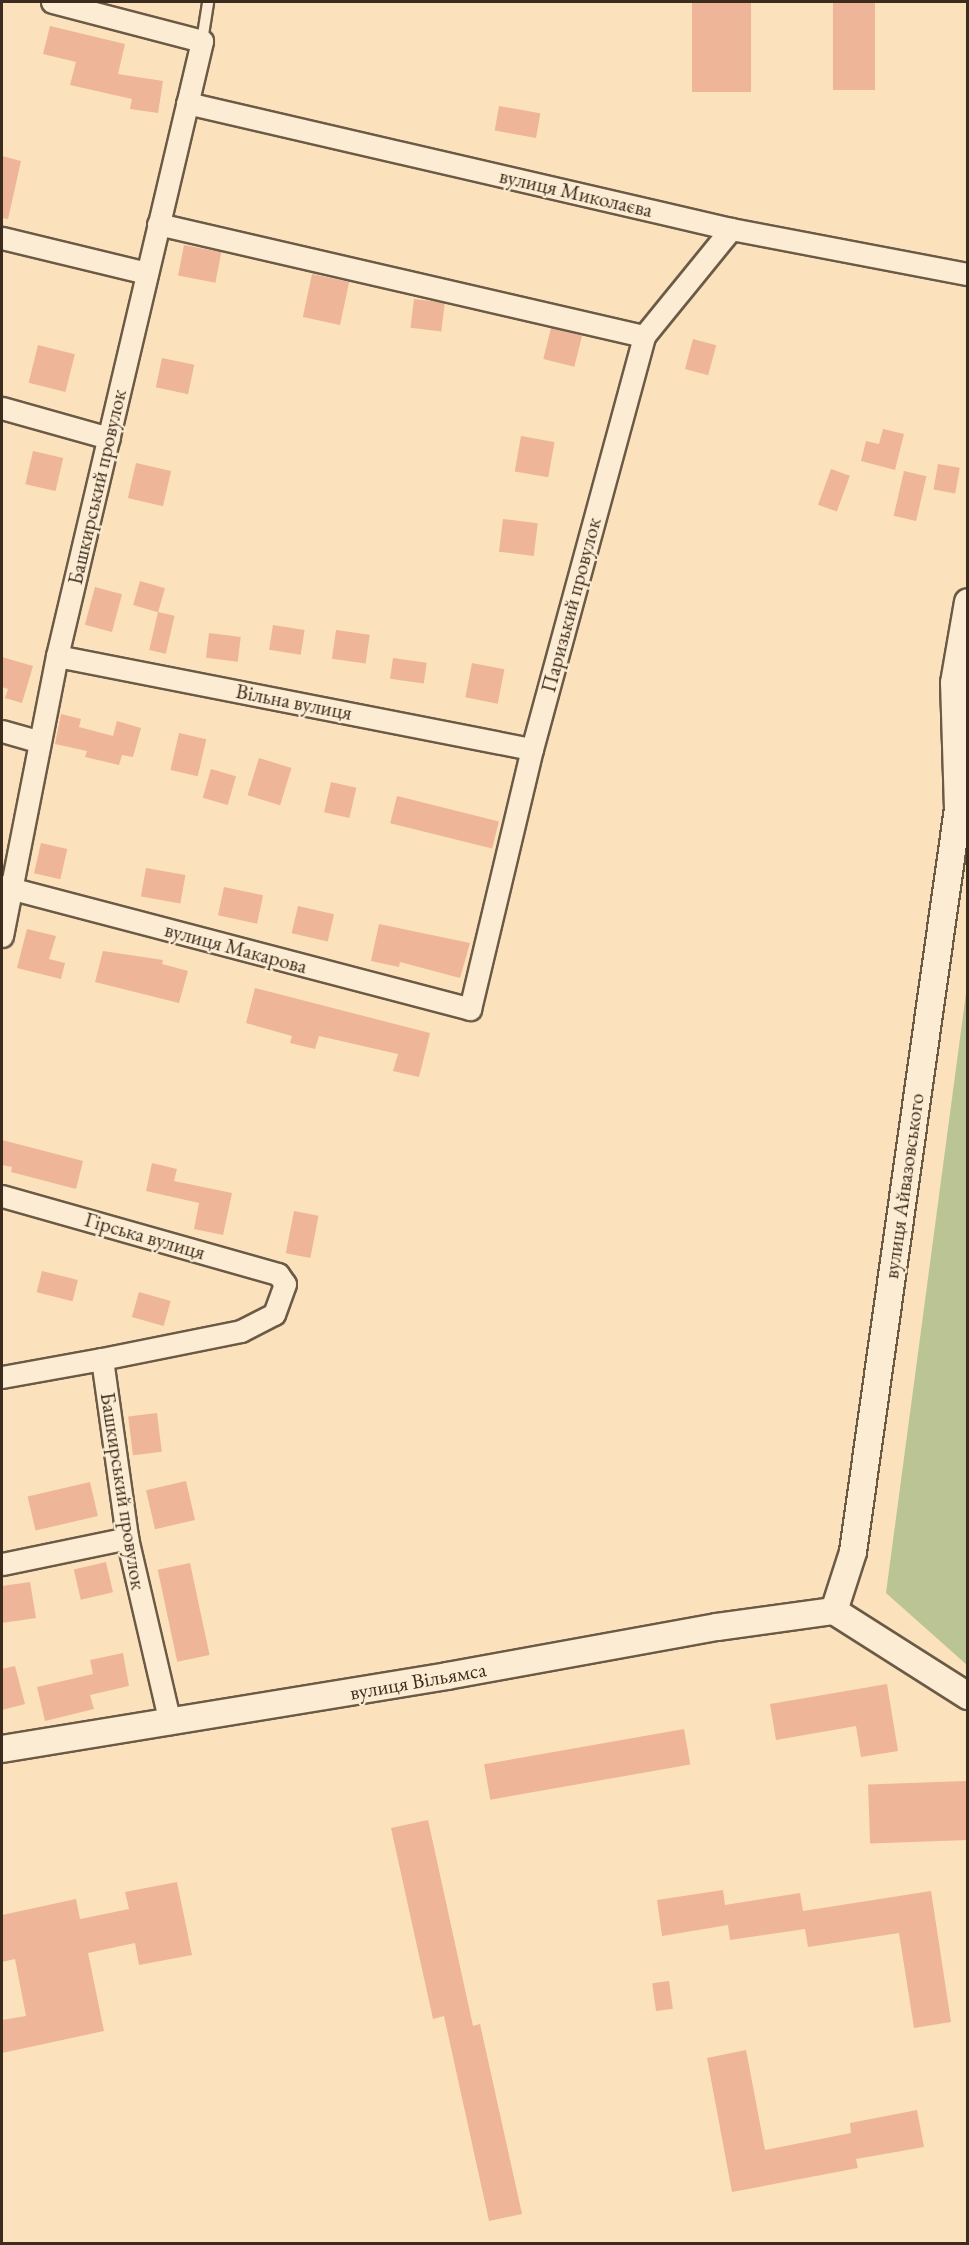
<!DOCTYPE html>
<meta charset="utf-8">
<style>
body{margin:0}
#map{position:relative;width:969px;height:2245px;overflow:hidden;background:#fbe2bc;font-family:"EB Garamond",serif}
div>[style]{position:absolute}
.green>*{inset:0;background:#bac494}
.building>*{inset:0;background:#eeb599;transform-origin:0 0}
.roads{filter:drop-shadow(2px 0 #6b5a46) drop-shadow(-2px 0 #6b5a46) drop-shadow(0 2px #6b5a46) drop-shadow(0 -2px #6b5a46)}
.service>*{height:10px;margin:-5px;padding:0 5px;transform-origin:5px;border-radius:5px;background:#fcecd3}
.minor>*{height:21px;margin:-10.5px;padding:0 10.5px;transform-origin:10.5px;border-radius:10.5px;background:#fcecd3}
.tertiary>*{height:26px;margin:-13px;padding:0 13px;transform-origin:13px;border-radius:13px;background:#fcecd3}
span{translate:-50% -50%;white-space:nowrap;text-align:center;line-height:1.15;-webkit-text-stroke:4.5px #fcecd3;paint-order:stroke}
.street-label{font-size:21px;color:#3b2c1e}
.frame{position:absolute;inset:0;border:3px solid #3b2c1e;pointer-events:none}
</style>
<div id="map">
<div class="green">
<i style="clip-path:polygon(967px 986px,968px 1665px,967px 1665px,886px 1593px)"></i>
</div>
<div class="building">
<i style="left:692px;top:2px;width:59px;height:90px"></i>
<i style="left:833px;top:2px;width:42px;height:88px"></i>
<i style="clip-path:polygon(50px 26px,125px 44px,118px 74px,163px 81px,158px 113px,130px 109px,132px 99px,70px 85px,76px 62px,43px 54px)"></i>
<i style="left:499px;top:106px;width:42px;height:25px;rotate:10deg"></i>
<i style="clip-path:polygon(2px 156px,21px 161px,8px 219px,2px 218px)"></i>
<i style="left:184px;top:245px;width:38px;height:31px;rotate:11deg"></i>
<i style="left:312px;top:274px;width:38px;height:44px;rotate:12deg"></i>
<i style="left:414px;top:299px;width:31px;height:29px;rotate:7deg"></i>
<i style="left:551px;top:328px;width:32px;height:32px;rotate:14deg"></i>
<i style="left:693px;top:339px;width:24px;height:31px;rotate:15deg"></i>
<i style="left:38px;top:345px;width:38px;height:39px;rotate:14deg"></i>
<i style="left:162px;top:358px;width:33px;height:30px;rotate:12deg"></i>
<i style="clip-path:polygon(883px 429px,904px 434px,895px 470px,861px 461px,866px 441px,879px 444px)"></i>
<i style="left:521px;top:436px;width:34px;height:36px;rotate:10deg"></i>
<i style="left:33px;top:451px;width:31px;height:34px;rotate:13deg"></i>
<i style="left:136px;top:463px;width:36px;height:36px;rotate:13deg"></i>
<i style="left:938px;top:464px;width:22px;height:26px;rotate:10deg"></i>
<i style="left:831px;top:469px;width:20px;height:38px;rotate:20deg"></i>
<i style="left:904px;top:471px;width:23px;height:46px;rotate:13deg"></i>
<i style="left:503px;top:519px;width:35px;height:33px;rotate:7deg"></i>
<i style="left:140px;top:581px;width:26px;height:25px;rotate:16deg"></i>
<i style="left:95px;top:587px;width:28px;height:39px;rotate:15deg"></i>
<i style="left:158px;top:612px;width:17px;height:39px;rotate:13deg"></i>
<i style="left:273px;top:625px;width:32px;height:25px;rotate:9deg"></i>
<i style="left:336px;top:630px;width:34px;height:29px;rotate:8deg"></i>
<i style="left:209px;top:633px;width:32px;height:25px;rotate:7deg"></i>
<i style="clip-path:polygon(2px 657px,33px 666px,22px 703px,5px 698px,8px 689px,2px 687px)"></i>
<i style="left:393px;top:658px;width:34px;height:21px;rotate:8deg"></i>
<i style="left:472px;top:663px;width:33px;height:35px;rotate:11deg"></i>
<i style="clip-path:polygon(61px 714px,81px 719px,79px 727px,113px 736px,117px 721px,141px 728px,133px 757px,122px 755px,119px 765px,85px 757px,87px 751px,55px 744px)"></i>
<i style="left:179px;top:733px;width:28px;height:38px;rotate:13deg"></i>
<i style="left:259px;top:758px;width:34px;height:39px;rotate:17deg"></i>
<i style="left:211px;top:769px;width:26px;height:30px;rotate:16deg"></i>
<i style="left:331px;top:782px;width:26px;height:31px;rotate:13deg"></i>
<i style="left:397px;top:796px;width:105px;height:28px;rotate:14deg"></i>
<i style="left:41px;top:843px;width:27px;height:31px;rotate:13deg"></i>
<i style="left:146px;top:868px;width:40px;height:29px;rotate:10deg"></i>
<i style="left:224px;top:887px;width:40px;height:29px;rotate:12deg"></i>
<i style="left:298px;top:906px;width:37px;height:28px;rotate:13deg"></i>
<i style="clip-path:polygon(379px 924px,470px 943px,460px 978px,400px 962px,399px 967px,371px 961px)"></i>
<i style="clip-path:polygon(27px 929px,56px 936px,49px 959px,65px 963px,61px 979px,17px 968px)"></i>
<i style="clip-path:polygon(103px 951px,163px 960px,162px 964px,188px 971px,179px 1003px,95px 982px)"></i>
<i style="clip-path:polygon(255px 988px,430px 1033px,419px 1077px,393px 1071px,398px 1054px,319px 1036px,315px 1049px,290px 1043px,292px 1036px,246px 1023px)"></i>
<i style="clip-path:polygon(2px 1140px,83px 1161px,76px 1189px,11px 1172px,12px 1167px,2px 1165px)"></i>
<i style="clip-path:polygon(152px 1163px,177px 1169px,174px 1181px,232px 1193px,223px 1235px,194px 1229px,199px 1203px,146px 1191px)"></i>
<i style="left:294px;top:1211px;width:25px;height:43px;rotate:11deg"></i>
<i style="left:42px;top:1271px;width:37px;height:22px;rotate:14deg"></i>
<i style="left:139px;top:1292px;width:33px;height:26px;rotate:16deg"></i>
<i style="left:157px;top:1413px;width:39px;height:29px;rotate:83deg"></i>
<i style="left:186px;top:1481px;width:40px;height:41px;rotate:77deg"></i>
<i style="left:90px;top:1482px;width:35px;height:64px;rotate:77deg"></i>
<i style="left:106px;top:1562px;width:31px;height:33px;rotate:77deg"></i>
<i style="left:190px;top:1563px;width:94px;height:33px;rotate:78deg"></i>
<i style="clip-path:polygon(30px 1582px,36px 1618px,2px 1623px,2px 1586px)"></i>
<i style="clip-path:polygon(123px 1653px,129px 1686px,90px 1695px,94px 1709px,45px 1721px,37px 1687px,93px 1674px,90px 1660px)"></i>
<i style="clip-path:polygon(15px 1666px,25px 1704px,2px 1710px,2px 1669px)"></i>
<i style="clip-path:polygon(887px 1684px,898px 1751px,861px 1757px,856px 1726px,776px 1740px,770px 1704px)"></i>
<i style="left:684px;top:1729px;width:36px;height:203px;rotate:80deg"></i>
<i style="left:966px;top:1781px;width:59px;height:98px;rotate:88deg"></i>
<i style="clip-path:polygon(428px 1820px,473px 2026px,480px 2024px,522px 2214px,489px 2221px,444px 2016px,433px 2019px,391px 1828px)"></i>
<i style="clip-path:polygon(177px 1882px,192px 1955px,139px 1965px,135px 1943px,88px 1953px,104px 2031px,2px 2053px,2px 2020px,26px 2016px,15px 1959px,2px 1962px,2px 1915px,76px 1899px,80px 1919px,129px 1909px,125px 1892px)"></i>
<i style="clip-path:polygon(723px 1890px,725px 1905px,800px 1893px,803px 1911px,931px 1891px,951px 2022px,914px 2028px,899px 1933px,808px 1947px,805px 1929px,730px 1940px,728px 1925px,662px 1936px,657px 1900px)"></i>
<i style="left:669px;top:1981px;width:28px;height:17px;rotate:82deg"></i>
<i style="clip-path:polygon(746px 2050px,765px 2150px,851px 2133px,850px 2123px,917px 2110px,924px 2147px,856px 2159px,858px 2168px,732px 2192px,707px 2058px)"></i>
</div>
<div class="roads">
<div class="service">
<i style="left:202px;top:41px;width:39px;rotate:-81deg"></i>
</div>
<div class="minor">
<i style="left:187px;top:103px;width:558px;rotate:13.04deg"></i>
<i style="left:731px;top:229px;width:241px;rotate:10.8deg"></i>
<i style="left:158px;top:224px;width:499px;rotate:13deg"></i>
<i style="left:2px;top:238px;width:149px;rotate:13.6deg"></i>
<i style="left:2px;top:408px;width:111px;rotate:15.7deg"></i>
<i style="left:57px;top:656px;width:484px;rotate:11.1deg"></i>
<i style="left:2px;top:731px;width:37px;rotate:16deg"></i>
<i style="left:2px;top:886px;width:484px;rotate:14.7deg"></i>
<i style="left:470px;top:1009px;width:267px;rotate:-76.6deg"></i>
<i style="left:532px;top:749px;width:428px;rotate:-74.8deg"></i>
<i style="left:644px;top:336px;width:138px;rotate:-50.9deg"></i>
<i style="left:2px;top:936px;width:285px;rotate:-78.9deg"></i>
<i style="left:57px;top:656px;width:632px;rotate:-76.73deg"></i>
<i style="left:202px;top:41px;width:155px;rotate:-165.4deg"></i>
<i style="left:2px;top:1196px;width:287px;rotate:15.8deg"></i>
<i style="left:278px;top:1274px;width:12px;rotate:55deg"></i>
<i style="left:285px;top:1284px;width:32px;rotate:110deg"></i>
<i style="left:274px;top:1314px;width:37px;rotate:153deg"></i>
<i style="left:241px;top:1331px;width:142px;rotate:168.6deg"></i>
<i style="left:2px;top:1377px;width:102px;rotate:-10.2deg"></i>
<i style="left:102px;top:1359px;width:181px;rotate:82deg"></i>
<i style="left:127px;top:1538px;width:190px;rotate:76.9deg"></i>
<i style="left:2px;top:1564px;width:128px;rotate:-11.7deg"></i>
</div>
<div class="tertiary">
<i style="left:834px;top:1611px;width:62px;rotate:-72.1deg"></i>
<i style="left:853px;top:1552px;width:750px;rotate:-81.96deg"></i>
<i style="left:958px;top:809px;width:126px;rotate:-91.8deg"></i>
<i style="left:954px;top:683px;width:82px;rotate:-80.2deg"></i>
<i style="left:834px;top:1611px;width:159px;rotate:32.4deg"></i>
<i style="left:2px;top:1749px;width:451px;rotate:-9.3deg"></i>
<i style="left:447px;top:1676px;width:274px;rotate:-10.3deg"></i>
<i style="left:717px;top:1627px;width:118px;rotate:-7.8deg"></i>
</div>
</div>
<div class="street-label">
<span style="left:576px;top:193px;rotate:13deg">вулиця Миколаєва</span>
<span style="left:97px;top:487px;rotate:-77deg">Башкирський провулок</span>
<span style="left:571px;top:605px;rotate:-75deg">Паризький провулок</span>
<span style="left:294px;top:702px;rotate:11deg">Вільна вулиця</span>
<span style="left:236px;top:948px;rotate:15deg">вулиця Макарова</span>
<span style="left:904px;top:1186px;rotate:-82deg">вулиця Айвазовського</span>
<span style="left:145px;top:1236px;rotate:16deg">Гірська вулиця</span>
<span style="left:123px;top:1491px;rotate:81deg">Башкирський провулок</span>
<span style="left:418px;top:1681px;rotate:-10deg">вулиця Вільямса</span>
</div>
<div class="frame"></div>
</div>
